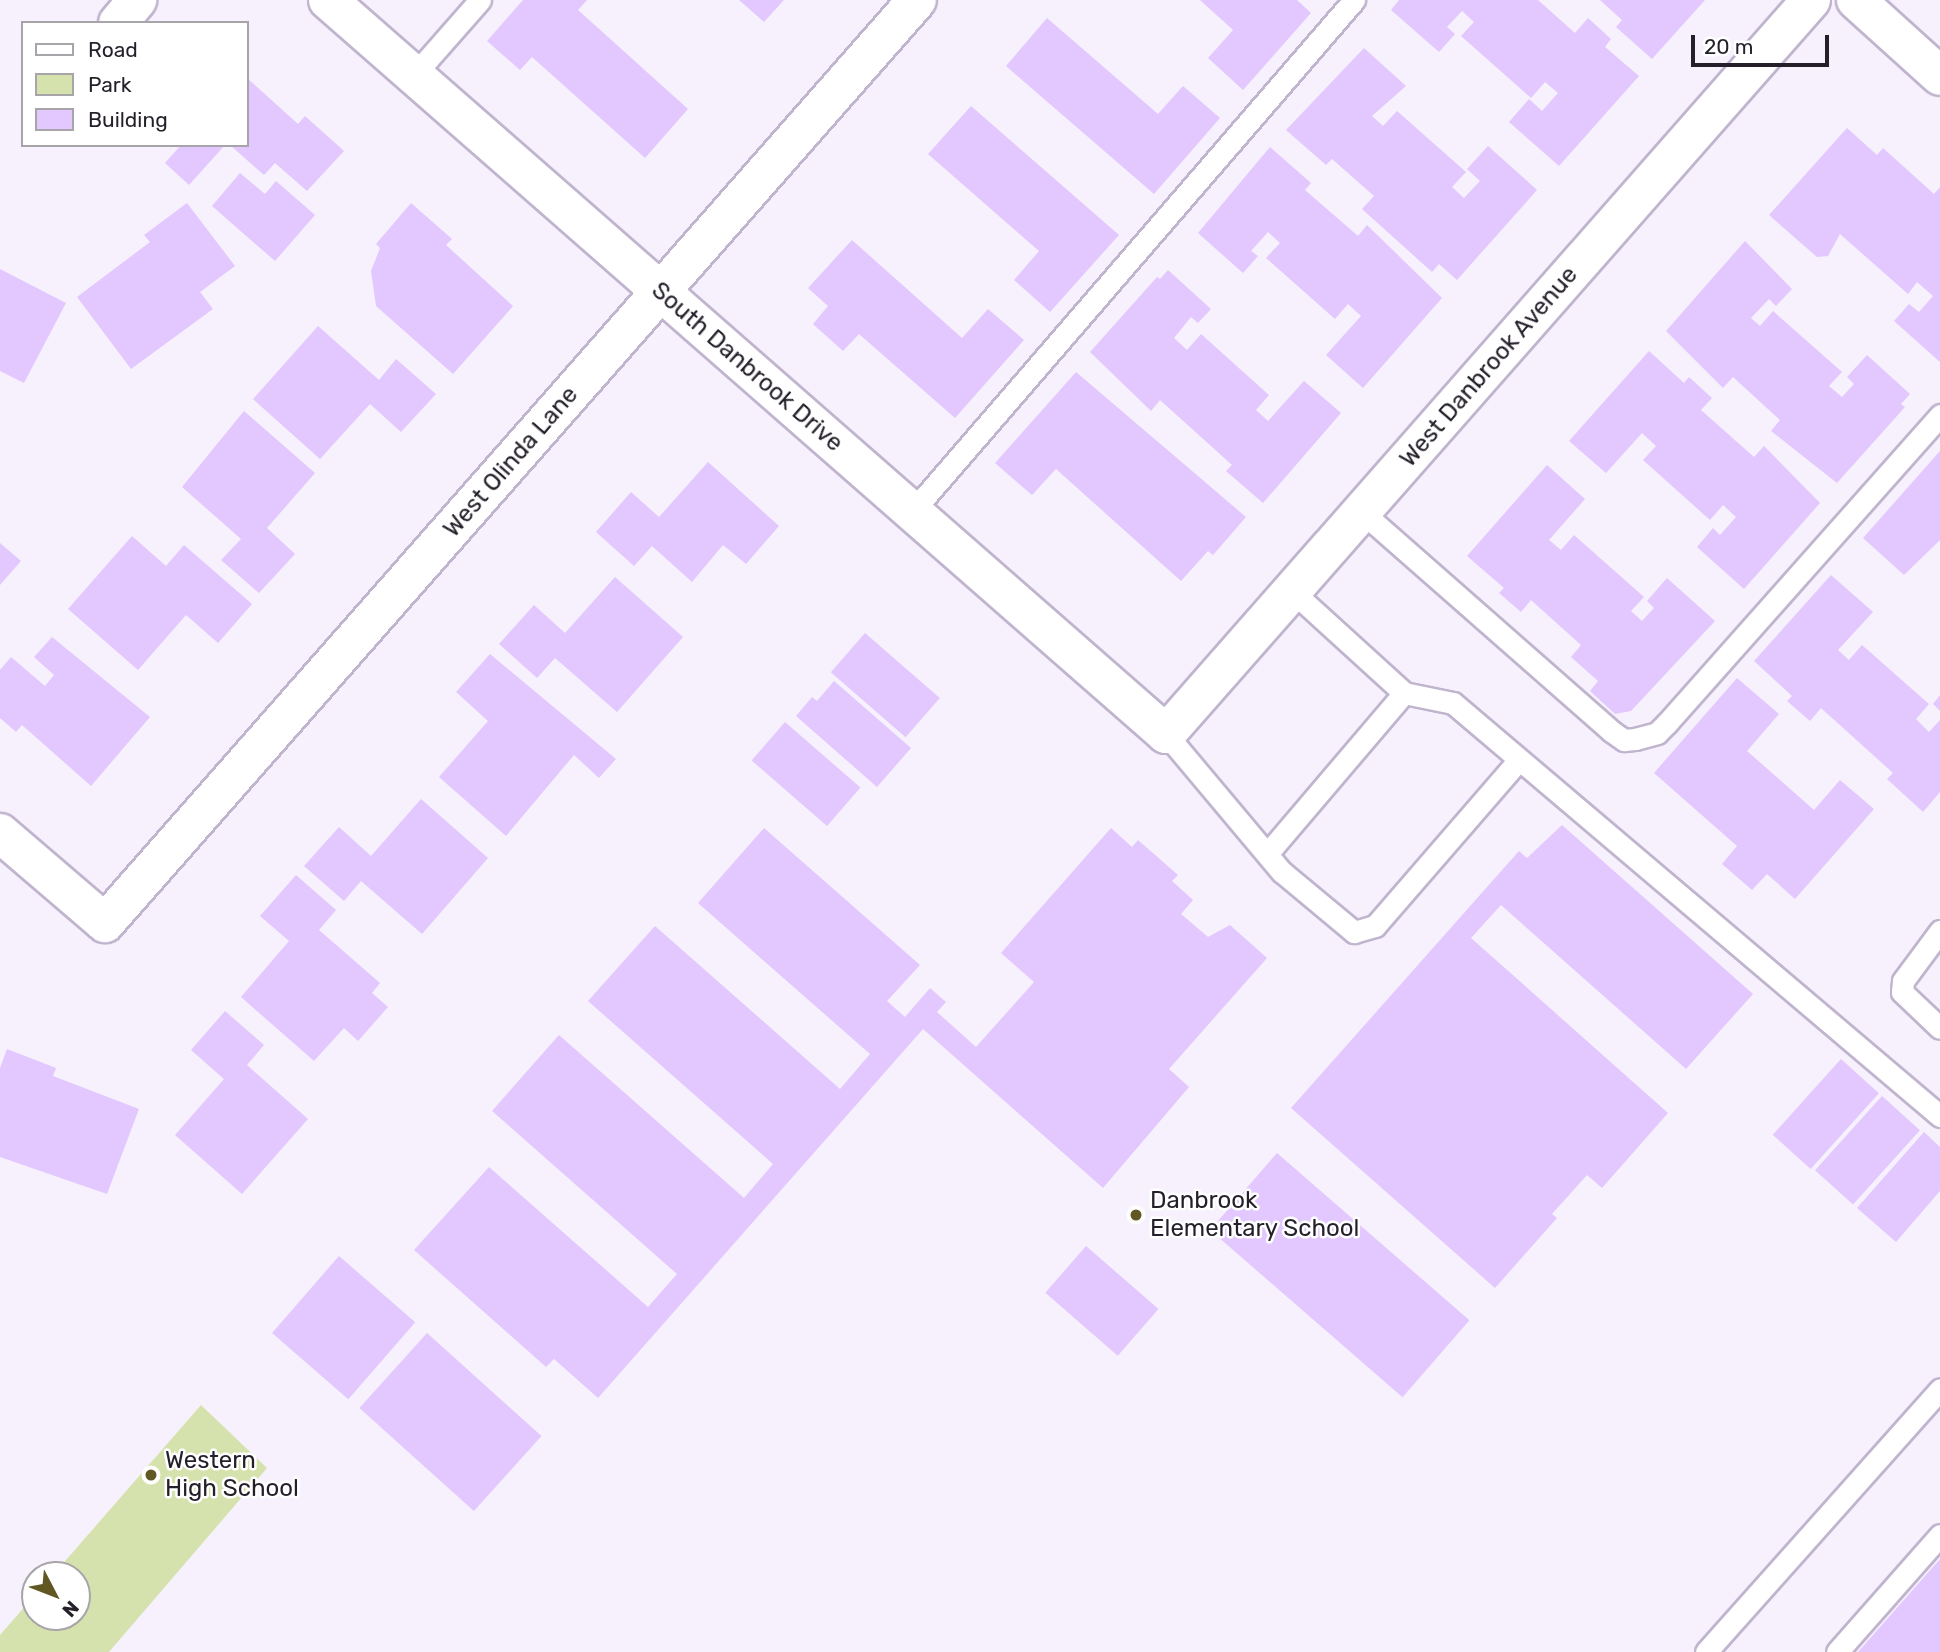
<!DOCTYPE html>
<style>
body{margin:0}
#map{position:relative;width:1940px;height:1652px;overflow:hidden;background:#f6f1fc;font-family:Rubik,sans-serif}
div>[style]{position:absolute}
.green>*{inset:0;background:#d6e2ad}
.building>*{inset:0;background:#e2c8fe;transform-origin:0 0}
.roads{filter:drop-shadow(2px 0 #c0b4ce) drop-shadow(-2px 0 #c0b4ce) drop-shadow(0 2px #c0b4ce) drop-shadow(0 -2px #c0b4ce)}
.lane>*{height:21px;margin:-10.5px;padding:0 10.5px;transform-origin:10.5px;border-radius:10.5px;background:#fff}
.street>*{height:38px;margin:-19px;padding:0 19px;transform-origin:19px;border-radius:19px;background:#fff}
.dots>*{width:19px;height:19px;translate:-50% -50%;box-sizing:border-box;border:4px solid #fff;border-radius:50%}
span{translate:-50% -50%;white-space:nowrap;text-align:center;line-height:1.15;-webkit-text-stroke:5px #fff;paint-order:stroke}
.street-label{font-size:24px;color:#241f29}
.poi-label{font-size:24px;color:#241f29}
.left{translate:0 -50%;text-align:left}
.legend{position:absolute;left:21px;top:21px;width:228px;height:126px;box-sizing:border-box;background:#fff;border:2px solid #a7a5a9;margin:0;padding:9px 12px;list-style:none;font-size:21px;color:#241f29}
.legend li{display:flex;align-items:center;gap:14px;height:35px}
.legend b{width:35px;border:2px solid #a7a5a9}
.north{position:absolute;left:21px;top:1561px;width:70px;height:70px;box-sizing:border-box;background:#fff;border:2px solid #a7a5a9;border-radius:50%;rotate:132deg;font-size:19px;font-weight:700;line-height:28px;text-align:center;color:#241f29}
.north::after{content:'';display:block;margin:auto;width:24px;height:32px;background:#615723;clip-path:polygon(50% 0,100% 100%,50% 72%,0 100%)}
.scale{position:absolute;left:1691px;top:35px;width:138px;height:32px;box-sizing:border-box;border:4px solid #241f29;border-top:0;padding-left:9px;font-size:21px;line-height:24px;white-space:nowrap;color:#241f29;-webkit-text-stroke:5px #fff;paint-order:stroke}
</style>
<div id="map">
<div class="green">
<i style="clip-path:polygon(201px 1405px,267px 1468px,109px 1652px,0 1652px,0 1635px,35px 1595px,35px 1617px,77px 1617px,77px 1575px,53px 1575px)"></i>
</div>
<div class="building">
<i style="clip-path:polygon(523px 0,587px 0,578px 10px,688px 109px,645px 158px,532px 57px,520px 70px,487px 41px)"></i>
<i style="clip-path:polygon(739px 0,784px 0,764px 22px)"></i>
<i style="clip-path:polygon(1200px 0,1297px 0,1311px 13px,1243px 90px,1208px 58px,1233px 30px)"></i>
<i style="clip-path:polygon(1399px 0,1538px 0,1575px 33px,1588px 18px,1611px 39px,1605px 47px,1639px 76px,1559px 166px,1509px 122px,1529px 99px,1542px 111px,1558px 93px,1545px 82px,1531px 98px,1461px 36px,1474px 22px,1462px 11px,1447px 27px,1455px 34px,1439px 52px,1391px 10px)"></i>
<i style="clip-path:polygon(1600px 0,1705px 0,1652px 59px,1616px 27px,1622px 20px)"></i>
<i style="clip-path:polygon(1047px 18px,1158px 114px,1183px 86px,1220px 118px,1154px 194px,1006px 66px)"></i>
<i style="clip-path:polygon(1364px 48px,1406px 86px,1372px 116px,1383px 126px,1397px 111px,1466px 172px,1452px 187px,1464px 198px,1480px 181px,1467px 169px,1488px 146px,1537px 190px,1457px 280px,1439px 264px,1432px 272px,1362px 209px,1374px 196px,1332px 159px,1326px 165px,1286px 130px)"></i>
<i style="clip-path:polygon(247px 78px,298px 124px,305px 116px,344px 151px,307px 191px,275px 163px,264px 175px,230px 145px,247px 145px)"></i>
<i style="clip-path:polygon(971px 106px,1119px 235px,1050px 312px,1014px 280px,1039px 251px,928px 154px)"></i>
<i style="clip-path:polygon(1847px 128px,1877px 155px,1883px 148px,1934px 194px,1940px 187px,1940px 362px,1894px 321px,1909px 304px,1919px 312px,1933px 296px,1917px 282px,1908px 294px,1840px 234px,1828px 256px,1817px 257px,1769px 215px)"></i>
<i style="clip-path:polygon(181px 145px,225px 145px,189px 185px,165px 163px)"></i>
<i style="clip-path:polygon(1270px 147px,1311px 183px,1305px 190px,1358px 236px,1367px 225px,1442px 298px,1363px 388px,1326px 355px,1361px 316px,1348px 304px,1335px 319px,1266px 258px,1280px 243px,1268px 232px,1251px 251px,1258px 256px,1243px 273px,1198px 233px)"></i>
<i style="clip-path:polygon(240px 173px,265px 194px,276px 181px,315px 215px,275px 261px,212px 206px)"></i>
<i style="clip-path:polygon(187px 203px,235px 266px,200px 292px,213px 309px,131px 369px,77px 297px,150px 242px,144px 235px)"></i>
<i style="clip-path:polygon(411px 203px,452px 239px,446px 245px,513px 306px,453px 374px,376px 306px,371px 271px,380px 248px,376px 244px)"></i>
<i style="clip-path:polygon(852px 240px,962px 338px,988px 309px,1024px 340px,955px 418px,859px 334px,843px 351px,813px 324px,828px 306px,808px 288px)"></i>
<i style="clip-path:polygon(1745px 241px,1792px 289px,1776px 306px,1769px 299px,1751px 318px,1760px 326px,1773px 311px,1842px 372px,1829px 386px,1842px 397px,1854px 384px,1847px 377px,1867px 355px,1910px 394px,1901px 404px,1905px 407px,1837px 483px,1771px 431px,1780px 420px,1733px 377px,1723px 388px,1666px 331px)"></i>
<i style="clip-path:polygon(0 269px,66px 303px,24px 383px,0 371px)"></i>
<i style="clip-path:polygon(1168px 270px,1211px 309px,1198px 323px,1191px 317px,1174px 338px,1187px 350px,1201px 334px,1269px 395px,1256px 410px,1268px 421px,1304px 381px,1341px 413px,1263px 503px,1226px 471px,1232px 465px,1160px 400px,1151px 411px,1090px 352px,1157px 277px,1160px 279px)"></i>
<i style="clip-path:polygon(318px 326px,379px 380px,396px 359px,436px 394px,401px 432px,370px 404px,320px 459px,253px 399px)"></i>
<i style="clip-path:polygon(1649px 351px,1684px 383px,1689px 377px,1712px 398px,1701px 410px,1754px 457px,1764px 446px,1820px 503px,1744px 589px,1697px 547px,1713px 528px,1720px 535px,1736px 517px,1723px 505px,1710px 520px,1643px 460px,1656px 446px,1642px 433px,1606px 473px,1569px 441px)"></i>
<i style="clip-path:polygon(1076px 372px,1246px 517px,1213px 555px,1208px 551px,1181px 581px,1056px 469px,1032px 495px,995px 463px)"></i>
<i style="clip-path:polygon(244px 411px,315px 473px,267px 528px,295px 554px,259px 593px,221px 560px,241px 539px,182px 487px)"></i>
<i style="clip-path:polygon(1940px 451px,1940px 540px,1904px 575px,1863px 538px)"></i>
<i style="clip-path:polygon(708px 462px,779px 526px,746px 564px,723px 545px,692px 582px,652px 546px,634px 566px,596px 532px,631px 492px,659px 517px)"></i>
<i style="clip-path:polygon(1547px 465px,1585px 499px,1549px 540px,1561px 550px,1574px 535px,1644px 597px,1631px 611px,1642px 621px,1654px 608px,1647px 601px,1667px 578px,1715px 621px,1631px 711px,1615px 714px,1590px 691px,1598px 681px,1571px 657px,1581px 645px,1531px 600px,1521px 612px,1499px 593px,1504px 588px,1467px 556px)"></i>
<i style="clip-path:polygon(132px 536px,166px 566px,184px 545px,252px 604px,218px 643px,186px 615px,138px 670px,68px 609px)"></i>
<i style="clip-path:polygon(0 543px,21px 561px,0 585px)"></i>
<i style="clip-path:polygon(1831px 575px,1873px 612px,1838px 650px,1849px 660px,1862px 645px,1929px 704px,1916px 719px,1929px 732px,1940px 720px,1940px 792px,1923px 812px,1887px 779px,1893px 773px,1821px 708px,1810px 721px,1787px 701px,1792px 696px,1754px 661px)"></i>
<i style="clip-path:polygon(615px 577px,683px 637px,617px 712px,555px 658px,537px 678px,499px 644px,534px 605px,565px 633px)"></i>
<i style="left:865px;top:633px;width:99px;height:52px;rotate:41deg"></i>
<i style="clip-path:polygon(52px 637px,150px 717px,91px 786px,22px 725px,16px 732px,0 718px,0 670px,11px 657px,45px 686px,54px 675px,34px 657px)"></i>
<i style="clip-path:polygon(490px 654px,616px 759px,599px 778px,574px 755px,506px 836px,439px 777px,488px 721px,456px 692px)"></i>
<i style="clip-path:polygon(1737px 678px,1779px 714px,1747px 751px,1814px 810px,1840px 780px,1874px 809px,1795px 899px,1767px 874px,1752px 890px,1722px 864px,1737px 846px,1654px 773px)"></i>
<i style="clip-path:polygon(834px 681px,911px 748px,877px 787px,796px 716px,812px 697px,817px 701px)"></i>
<i style="clip-path:polygon(1940px 695px,1940px 711px,1933px 704px)"></i>
<i style="left:785px;top:722px;width:100px;height:51px;rotate:41deg"></i>
<i style="clip-path:polygon(421px 799px,488px 858px,422px 934px,361px 881px,344px 901px,304px 866px,339px 827px,371px 856px)"></i>
<i style="clip-path:polygon(1562px 825px,1753px 994px,1686px 1069px,1501px 905px,1471px 938px,1668px 1113px,1602px 1188px,1587px 1175px,1552px 1214px,1557px 1218px,1495px 1288px,1291px 1108px,1519px 851px,1527px 858px)"></i>
<i style="clip-path:polygon(764px 828px,920px 965px,887px 1001px,905px 1017px,930px 988px,946px 1002px,937px 1012px,976px 1047px,1034px 982px,1001px 953px,1111px 828px,1132px 847px,1138px 840px,1178px 875px,1172px 881px,1193px 900px,1181px 914px,1208px 937px,1230px 925px,1267px 958px,1169px 1069px,1189px 1087px,1103px 1188px,923px 1029px,598px 1398px,554px 1359px,546px 1367px,414px 1250px,489px 1167px,648px 1307px,677px 1274px,492px 1111px,559px 1035px,744px 1198px,773px 1164px,588px 1001px,655px 926px,840px 1089px,870px 1054px,698px 903px)"></i>
<i style="clip-path:polygon(296px 875px,336px 910px,319px 930px,380px 983px,372px 993px,388px 1007px,358px 1041px,344px 1028px,314px 1061px,241px 997px,289px 941px,260px 916px)"></i>
<i style="clip-path:polygon(225px 1011px,264px 1045px,247px 1065px,308px 1119px,242px 1194px,175px 1135px,224px 1079px,191px 1050px)"></i>
<i style="clip-path:polygon(7px 1049px,56px 1068px,53px 1076px,139px 1109px,107px 1194px,0 1157px,0 1068px)"></i>
<i style="left:1841px;top:1059px;width:51px;height:102px;rotate:42deg"></i>
<i style="left:1882px;top:1096px;width:51px;height:100px;rotate:42deg"></i>
<i style="clip-path:polygon(1924px 1132px,1940px 1147px,1940px 1191px,1896px 1242px,1857px 1208px)"></i>
<i style="left:1277px;top:1153px;width:255px;height:102px;rotate:41deg"></i>
<i style="left:1086px;top:1246px;width:96px;height:62px;rotate:41deg"></i>
<i style="left:339px;top:1256px;width:101px;height:102px;rotate:41deg"></i>
<i style="left:427px;top:1333px;width:154px;height:101px;rotate:42deg"></i>
<i style="clip-path:polygon(1940px 1559px,1940px 1652px,1858px 1652px)"></i>
</div>
<div class="roads">
<div class="lane">
<i style="left:414px;top:75px;width:100px;rotate:-48.7deg"></i>
<i style="left:1362px;top:512px;width:332px;rotate:41.3deg"></i>
<i style="left:1611px;top:731px;width:16px;rotate:35deg"></i>
<i style="left:1624px;top:740px;width:11px;rotate:-5deg"></i>
<i style="left:1635px;top:739px;width:23px;rotate:-15deg"></i>
<i style="left:1657px;top:733px;width:14px;rotate:-45deg"></i>
<i style="left:1667px;top:723px;width:412px;rotate:-48.4deg"></i>
<i style="left:911px;top:513px;width:678px;rotate:-49.19deg"></i>
<i style="left:1292px;top:591px;width:151px;rotate:42.3deg"></i>
<i style="left:1404px;top:693px;width:50px;rotate:11.5deg"></i>
<i style="left:1453px;top:703px;width:639px;rotate:40.3deg"></i>
<i style="left:1166px;top:734px;width:180px;rotate:50deg"></i>
<i style="left:1282px;top:872px;width:94px;rotate:39.8deg"></i>
<i style="left:1354px;top:932px;width:22px;rotate:-16deg"></i>
<i style="left:1375px;top:926px;width:220px;rotate:-49.1deg"></i>
<i style="left:1267px;top:854px;width:211px;rotate:-49.6deg"></i>
<i style="left:1940px;top:931px;width:62px;rotate:126.5deg"></i>
<i style="left:1903px;top:981px;width:11px;rotate:95deg"></i>
<i style="left:1902px;top:992px;width:52px;rotate:43.5deg"></i>
<i style="left:1706px;top:1652px;width:352px;rotate:-48.3deg"></i>
<i style="left:1837px;top:1652px;width:156px;rotate:-48.6deg"></i>
</div>
<div class="street">
<i style="left:328px;top:0;width:1114px;rotate:41.21deg"></i>
<i style="left:1166px;top:734px;width:977px;rotate:-48.69deg"></i>
<i style="left:1856px;top:0;width:113px;rotate:42.1deg"></i>
<i style="left:118px;top:23px;width:30px;rotate:-50deg"></i>
<i style="left:0;top:833px;width:138px;rotate:40.6deg"></i>
<i style="left:105px;top:923px;width:1229px;rotate:-48.66deg"></i>
</div>
</div>
<div class="dots">
<i style="left:1136px;top:1215px;background:#615723"></i>
<i style="left:151px;top:1475px;background:#615723"></i>
</div>
<div class="street-label">
<span style="left:747px;top:367px;rotate:41deg">South Danbrook Drive</span>
<span style="left:1489px;top:367px;rotate:-49deg">West Danbrook Avenue</span>
<span style="left:511px;top:462px;rotate:-49deg">West Olinda Lane</span>
</div>
<div class="poi-label">
<span class="left" style="left:1150px;top:1215px">Danbrook<br>Elementary School</span>
<span class="left" style="left:165px;top:1475px">Western<br>High School</span>
</div>
<ul class="legend">
<li><b style="height:9px;background:#fff"></b>Road</li>
<li><b style="height:19px;background:#d6e2ad"></b>Park</li>
<li><b style="height:19px;background:#e2c8fe"></b>Building</li>
</ul>
<div class="north">N</div>
<div class="scale">20 m</div>
</div>
